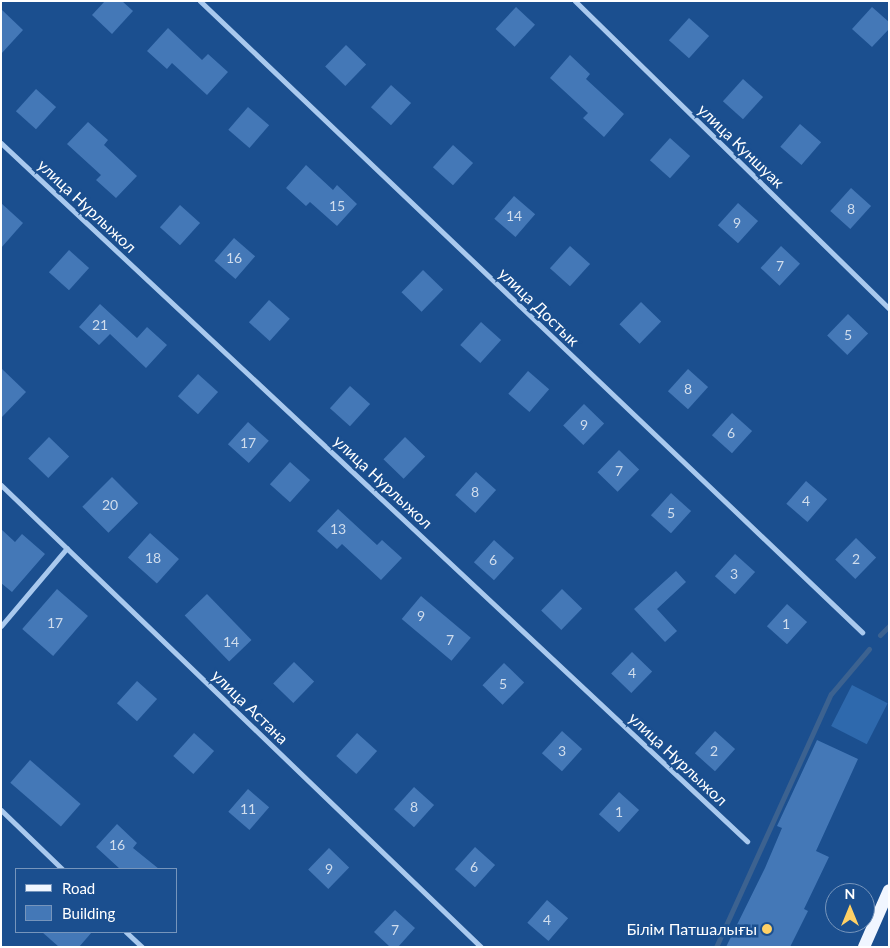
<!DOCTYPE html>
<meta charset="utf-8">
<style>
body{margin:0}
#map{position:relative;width:890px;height:948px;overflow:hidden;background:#1b4f8f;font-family:Lato,sans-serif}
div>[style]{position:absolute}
.green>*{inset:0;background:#2e69ad;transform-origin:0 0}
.stream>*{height:5px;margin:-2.5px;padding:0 2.5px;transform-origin:2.5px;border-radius:2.5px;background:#3c6290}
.building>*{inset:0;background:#4478b7;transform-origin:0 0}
.minor>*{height:5px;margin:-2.5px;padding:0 2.5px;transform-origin:2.5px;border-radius:2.5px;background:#a9c9ee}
.primary>*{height:12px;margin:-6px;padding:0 6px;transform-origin:6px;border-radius:6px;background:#f0f6ff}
.dots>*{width:14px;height:14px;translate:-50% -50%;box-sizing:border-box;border:2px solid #1b4f8f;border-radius:50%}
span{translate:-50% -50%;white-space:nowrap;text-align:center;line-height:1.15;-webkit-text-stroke:5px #1b4f8f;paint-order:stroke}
.number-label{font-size:14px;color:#d0dded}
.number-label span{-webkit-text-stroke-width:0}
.street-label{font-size:16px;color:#fff}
.poi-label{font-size:16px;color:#fff}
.right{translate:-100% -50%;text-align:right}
.frame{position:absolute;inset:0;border:2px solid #fff;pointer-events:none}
.legend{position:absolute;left:15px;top:868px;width:162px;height:65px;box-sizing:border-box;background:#1b4f8f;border:1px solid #7695bc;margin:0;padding:6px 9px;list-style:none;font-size:15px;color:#fff}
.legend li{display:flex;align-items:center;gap:10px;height:25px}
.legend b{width:25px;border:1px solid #7695bc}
.north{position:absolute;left:825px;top:883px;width:50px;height:50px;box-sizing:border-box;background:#1b4f8f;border:1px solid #7695bc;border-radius:50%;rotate:0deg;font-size:14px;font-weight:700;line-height:20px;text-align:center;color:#fff}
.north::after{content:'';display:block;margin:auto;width:18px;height:22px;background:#ffd166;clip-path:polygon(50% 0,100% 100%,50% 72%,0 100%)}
</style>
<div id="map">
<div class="green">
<i style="left:852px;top:685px;width:40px;height:46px;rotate:27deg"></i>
</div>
<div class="stream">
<i style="left:880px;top:635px;width:13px;rotate:-45deg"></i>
<i style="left:716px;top:947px;width:278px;rotate:-65.6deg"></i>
<i style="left:831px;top:694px;width:59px;rotate:-49.8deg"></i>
</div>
<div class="building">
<i style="clip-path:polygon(105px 1px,122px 1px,133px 11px,112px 34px,92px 15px)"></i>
<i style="left:516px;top:7px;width:26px;height:30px;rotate:43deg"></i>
<i style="clip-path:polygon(872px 7px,889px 22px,889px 29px,872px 47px,852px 29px)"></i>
<i style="clip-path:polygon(1px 9px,23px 30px,1px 54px)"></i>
<i style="left:689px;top:18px;width:27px;height:30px;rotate:42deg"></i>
<i style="clip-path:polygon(168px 28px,202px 60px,208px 54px,228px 72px,207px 95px,172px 63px,167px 69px,147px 51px)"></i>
<i style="left:346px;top:45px;width:28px;height:30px;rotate:44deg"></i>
<i style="clip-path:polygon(570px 55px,590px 74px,586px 79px,624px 114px,604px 137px,583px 118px,588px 113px,550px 78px)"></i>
<i style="left:743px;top:79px;width:27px;height:30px;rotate:42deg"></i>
<i style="left:391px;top:85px;width:27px;height:30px;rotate:42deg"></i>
<i style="left:36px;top:89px;width:27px;height:30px;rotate:42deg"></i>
<i style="left:248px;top:107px;width:28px;height:30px;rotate:41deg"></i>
<i style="clip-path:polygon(88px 122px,108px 140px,104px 145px,137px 176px,116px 198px,96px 180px,101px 175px,67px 144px)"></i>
<i style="left:800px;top:124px;width:28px;height:30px;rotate:41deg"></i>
<i style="left:670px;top:138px;width:27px;height:30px;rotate:42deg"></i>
<i style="left:453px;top:145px;width:27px;height:30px;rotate:42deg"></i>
<i style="clip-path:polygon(306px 165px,333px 190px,337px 185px,357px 204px,337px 226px,310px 202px,306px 206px,286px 188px)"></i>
<i style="left:851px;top:188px;width:27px;height:31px;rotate:42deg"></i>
<i style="left:514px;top:196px;width:28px;height:30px;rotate:41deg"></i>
<i style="clip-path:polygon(1px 203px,23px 223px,1px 248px)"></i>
<i style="left:738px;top:203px;width:27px;height:30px;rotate:42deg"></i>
<i style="left:180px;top:205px;width:27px;height:30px;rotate:42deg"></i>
<i style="left:234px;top:238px;width:28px;height:30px;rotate:41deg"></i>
<i style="left:570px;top:246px;width:27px;height:30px;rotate:42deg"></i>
<i style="left:781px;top:246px;width:26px;height:30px;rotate:43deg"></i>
<i style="left:69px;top:250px;width:27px;height:30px;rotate:42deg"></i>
<i style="left:423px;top:270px;width:28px;height:31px;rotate:44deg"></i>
<i style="left:269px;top:300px;width:28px;height:30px;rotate:42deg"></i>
<i style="left:641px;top:302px;width:28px;height:31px;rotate:44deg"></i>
<i style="clip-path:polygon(100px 304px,137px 338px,147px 327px,167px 345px,146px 368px,110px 334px,99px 345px,79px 327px)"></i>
<i style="left:848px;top:314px;width:28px;height:30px;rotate:44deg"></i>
<i style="left:481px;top:322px;width:27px;height:31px;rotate:42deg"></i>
<i style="clip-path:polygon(1px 368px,26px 392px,1px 418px)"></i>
<i style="left:688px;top:369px;width:27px;height:30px;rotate:42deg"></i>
<i style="left:528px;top:371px;width:28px;height:30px;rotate:41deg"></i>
<i style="left:198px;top:374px;width:27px;height:30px;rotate:42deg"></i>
<i style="left:350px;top:386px;width:27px;height:30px;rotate:42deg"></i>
<i style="left:584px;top:404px;width:28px;height:30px;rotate:44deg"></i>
<i style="left:732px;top:413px;width:27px;height:30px;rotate:42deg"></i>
<i style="left:248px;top:422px;width:28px;height:30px;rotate:42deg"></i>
<i style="left:49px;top:437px;width:28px;height:30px;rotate:44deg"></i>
<i style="left:405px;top:437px;width:28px;height:31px;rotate:44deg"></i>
<i style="left:619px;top:450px;width:28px;height:31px;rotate:44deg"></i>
<i style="left:290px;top:462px;width:27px;height:30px;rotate:42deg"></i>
<i style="left:476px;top:472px;width:27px;height:31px;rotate:42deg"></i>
<i style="left:112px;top:477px;width:37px;height:42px;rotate:45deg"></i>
<i style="left:806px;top:481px;width:28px;height:30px;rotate:41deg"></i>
<i style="left:671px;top:493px;width:27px;height:30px;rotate:42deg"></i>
<i style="clip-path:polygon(338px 509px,377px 545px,382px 540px,402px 558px,381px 580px,342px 544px,337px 549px,317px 531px)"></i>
<i style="clip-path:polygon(1px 529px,15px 542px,22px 534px,45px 554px,12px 592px,1px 583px)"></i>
<i style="left:150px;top:533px;width:39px;height:33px;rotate:42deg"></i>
<i style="left:856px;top:538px;width:28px;height:30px;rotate:44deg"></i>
<i style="left:494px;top:540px;width:27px;height:30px;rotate:42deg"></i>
<i style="left:735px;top:554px;width:27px;height:30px;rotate:42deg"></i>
<i style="clip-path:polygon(676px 571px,686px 582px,657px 609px,677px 631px,665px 642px,634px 609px)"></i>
<i style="left:57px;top:589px;width:41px;height:53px;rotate:41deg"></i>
<i style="left:562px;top:589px;width:28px;height:30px;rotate:44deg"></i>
<i style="left:207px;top:594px;width:64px;height:31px;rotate:46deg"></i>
<i style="left:421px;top:596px;width:65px;height:30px;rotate:40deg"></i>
<i style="left:787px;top:604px;width:27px;height:30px;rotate:42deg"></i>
<i style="left:632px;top:652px;width:28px;height:30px;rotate:44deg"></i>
<i style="left:294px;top:662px;width:28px;height:30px;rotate:44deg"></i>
<i style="left:504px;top:663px;width:28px;height:31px;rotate:44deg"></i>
<i style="left:137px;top:681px;width:27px;height:30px;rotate:42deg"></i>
<i style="left:562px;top:731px;width:27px;height:30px;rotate:42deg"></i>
<i style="left:715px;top:731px;width:27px;height:30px;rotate:42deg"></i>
<i style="left:194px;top:733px;width:27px;height:31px;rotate:42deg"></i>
<i style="left:357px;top:733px;width:27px;height:31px;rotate:42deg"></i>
<i style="clip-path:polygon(817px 740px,858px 759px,816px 851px,829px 857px,804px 909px,808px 911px,790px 947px,726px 947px,765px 868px,782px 828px,777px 826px)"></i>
<i style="left:30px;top:760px;width:67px;height:30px;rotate:41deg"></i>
<i style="left:414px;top:787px;width:27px;height:30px;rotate:42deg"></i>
<i style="left:248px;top:789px;width:28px;height:30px;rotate:41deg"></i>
<i style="left:619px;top:792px;width:27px;height:30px;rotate:42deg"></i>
<i style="clip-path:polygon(117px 824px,137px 843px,133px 848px,159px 869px,120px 869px,96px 847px)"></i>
<i style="left:475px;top:847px;width:27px;height:30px;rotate:42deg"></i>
<i style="left:329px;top:848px;width:28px;height:30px;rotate:44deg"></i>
<i style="left:547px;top:900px;width:28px;height:30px;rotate:41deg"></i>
<i style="clip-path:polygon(395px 910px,415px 928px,398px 947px,390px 947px,374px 932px)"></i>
<i style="clip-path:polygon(42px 932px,92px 932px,79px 947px,59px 947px)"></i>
</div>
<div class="minor">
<i style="left:200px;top:1px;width:915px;rotate:43.63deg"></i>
<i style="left:575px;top:1px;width:439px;rotate:44.4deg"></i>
<i style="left:1px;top:143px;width:1022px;rotate:43.1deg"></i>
<i style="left:1px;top:485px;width:666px;rotate:43.91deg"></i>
<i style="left:1px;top:626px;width:102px;rotate:-49.8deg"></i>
<i style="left:1px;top:810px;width:85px;rotate:44deg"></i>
<i style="left:126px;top:932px;width:22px;rotate:43deg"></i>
</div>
<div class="primary">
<i style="left:864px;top:947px;width:62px;rotate:-66.3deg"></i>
</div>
<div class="dots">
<i style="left:767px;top:929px;background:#ffd166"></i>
</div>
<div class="number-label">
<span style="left:337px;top:206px">15</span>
<span style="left:851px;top:209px">8</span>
<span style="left:514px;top:216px">14</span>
<span style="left:737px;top:223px">9</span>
<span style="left:234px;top:258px">16</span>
<span style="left:780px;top:266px">7</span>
<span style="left:100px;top:325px">21</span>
<span style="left:848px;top:335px">5</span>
<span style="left:688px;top:389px">8</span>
<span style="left:584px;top:425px">9</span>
<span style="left:731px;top:433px">6</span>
<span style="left:248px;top:443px">17</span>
<span style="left:619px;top:471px">7</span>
<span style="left:475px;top:492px">8</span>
<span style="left:806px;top:501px">4</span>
<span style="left:110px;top:505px">20</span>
<span style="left:671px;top:513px">5</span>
<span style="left:338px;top:529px">13</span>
<span style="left:153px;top:558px">18</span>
<span style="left:856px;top:559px">2</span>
<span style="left:493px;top:560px">6</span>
<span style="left:734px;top:574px">3</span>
<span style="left:421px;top:616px">9</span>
<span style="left:55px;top:623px">17</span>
<span style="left:786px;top:624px">1</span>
<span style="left:450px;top:640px">7</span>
<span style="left:231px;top:642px">14</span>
<span style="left:632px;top:673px">4</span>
<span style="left:503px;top:684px">5</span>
<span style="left:562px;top:751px">3</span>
<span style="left:714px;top:751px">2</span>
<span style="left:414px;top:807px">8</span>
<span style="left:248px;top:809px">11</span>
<span style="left:619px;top:812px">1</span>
<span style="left:117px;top:845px">16</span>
<span style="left:474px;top:867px">6</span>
<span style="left:329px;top:869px">9</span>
<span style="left:547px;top:920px">4</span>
<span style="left:395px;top:930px">7</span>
</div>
<div class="street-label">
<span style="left:741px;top:146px;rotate:44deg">улица Куншуак</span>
<span style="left:87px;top:206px;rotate:43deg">улица Нурлыжол</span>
<span style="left:539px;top:307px;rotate:44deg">улица Достык</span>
<span style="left:383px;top:482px;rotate:43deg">улица Нурлыжол</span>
<span style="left:250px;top:707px;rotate:44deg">улица Астана</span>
<span style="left:678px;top:759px;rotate:43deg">улица Нурлыжол</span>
</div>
<div class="poi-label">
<span class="right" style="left:757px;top:929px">Білім Патшалығы</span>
</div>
<div class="frame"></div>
<ul class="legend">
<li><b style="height:6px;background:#f0f6ff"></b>Road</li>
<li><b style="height:14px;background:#4478b7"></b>Building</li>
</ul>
<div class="north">N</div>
</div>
